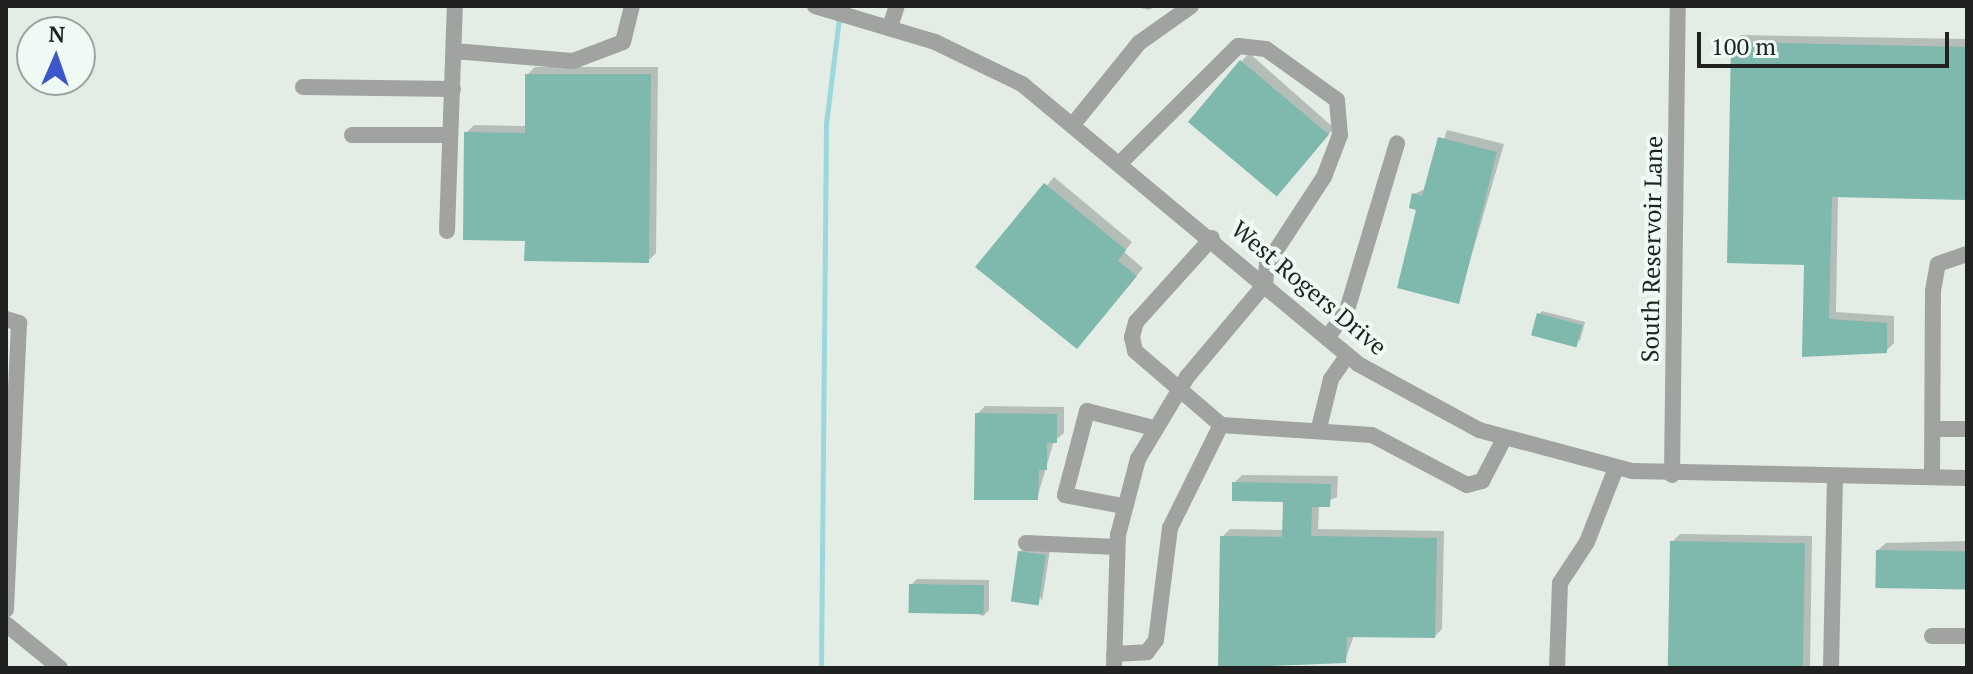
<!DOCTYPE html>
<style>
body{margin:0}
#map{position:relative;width:1973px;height:674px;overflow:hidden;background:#e3ede6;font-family:"PT Serif",serif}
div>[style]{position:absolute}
.shadow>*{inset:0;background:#0003}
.stream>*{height:5px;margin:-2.5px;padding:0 2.5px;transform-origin:2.5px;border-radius:2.5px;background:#9ad8dc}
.building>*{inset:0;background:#7fb8ac;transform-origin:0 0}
.minor>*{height:16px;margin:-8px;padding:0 8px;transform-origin:8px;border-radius:8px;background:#a0a39f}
span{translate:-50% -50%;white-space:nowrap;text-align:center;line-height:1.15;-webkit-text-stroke:8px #f0faf4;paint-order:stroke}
.street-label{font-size:24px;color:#1f2220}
.frame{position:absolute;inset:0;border:8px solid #1f2220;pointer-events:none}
.north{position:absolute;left:16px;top:16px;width:80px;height:80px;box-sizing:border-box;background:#f0faf4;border:2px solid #9ca49f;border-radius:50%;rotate:2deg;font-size:22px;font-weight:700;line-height:32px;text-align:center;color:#1f2220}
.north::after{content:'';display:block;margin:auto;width:28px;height:36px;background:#3b57c9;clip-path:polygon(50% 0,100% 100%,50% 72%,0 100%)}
.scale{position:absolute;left:1697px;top:32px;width:252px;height:36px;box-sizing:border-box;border:4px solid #1f2220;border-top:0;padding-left:10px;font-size:24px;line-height:28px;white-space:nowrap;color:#1f2220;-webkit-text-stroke:6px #f0faf4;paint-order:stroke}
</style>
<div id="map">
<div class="shadow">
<i style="clip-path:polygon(1132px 6px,1156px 6px,1149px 10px)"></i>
<i style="clip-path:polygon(1741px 35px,1967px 39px,1967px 198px,1838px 195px,1836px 312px,1894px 316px,1894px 343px,1886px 351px,1804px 355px,1806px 263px,1733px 42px)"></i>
<i style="clip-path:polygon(1249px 53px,1334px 128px,1285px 186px,1190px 120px)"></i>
<i style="clip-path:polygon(535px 67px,658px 67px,656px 253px,648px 261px,527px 239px,466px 133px,474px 125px,527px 126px,527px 75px)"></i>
<i style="clip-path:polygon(1447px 130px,1504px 144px,1458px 302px,1414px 194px,1427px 188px)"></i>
<i style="clip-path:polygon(1054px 177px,1132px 242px,1124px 252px,1143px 268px,1084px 338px,978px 267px)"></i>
<i style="clip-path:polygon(1542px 311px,1585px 322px,1580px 341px,1539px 314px)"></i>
<i style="clip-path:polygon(985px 406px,1064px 407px,1064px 433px,1054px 441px,1037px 498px,977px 414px)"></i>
<i style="clip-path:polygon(1242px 475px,1338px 476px,1337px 497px,1319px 505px,1318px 529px,1444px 531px,1442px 629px,1435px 636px,1354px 635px,1345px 661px,1258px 660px,1258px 668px,1220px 668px,1222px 537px,1230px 529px,1284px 530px,1285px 500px,1234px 483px)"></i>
<i style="clip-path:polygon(1680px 534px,1812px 536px,1810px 668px,1670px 668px,1672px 542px)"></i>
<i style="clip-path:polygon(1967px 541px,1967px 587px,1878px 550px,1886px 543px)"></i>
<i style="clip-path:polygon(1025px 546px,1050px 550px,1042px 601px,1020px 552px)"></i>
<i style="clip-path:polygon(917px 579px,989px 580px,989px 610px,983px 616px,911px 585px)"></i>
</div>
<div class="stream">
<i style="left:821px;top:668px;width:544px;rotate:-89.47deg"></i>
<i style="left:826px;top:124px;width:107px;rotate:-83deg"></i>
</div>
<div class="building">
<i style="clip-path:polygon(1731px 42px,1967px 47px,1967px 200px,1832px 197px,1829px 319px,1887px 323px,1887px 353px,1802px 357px,1804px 265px,1727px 263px)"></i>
<i style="left:1240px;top:60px;width:116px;height:81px;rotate:40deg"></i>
<i style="clip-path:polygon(525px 74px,651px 74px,649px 263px,524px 261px,525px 241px,463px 240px,464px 132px,525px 133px)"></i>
<i style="clip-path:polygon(1438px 137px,1497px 152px,1459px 304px,1397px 288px,1416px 210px,1409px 208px,1412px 193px,1422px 196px)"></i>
<i style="clip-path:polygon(1044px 183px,1126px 250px,1118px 261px,1137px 276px,1077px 349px,975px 267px)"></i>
<i style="left:1537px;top:313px;width:47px;height:23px;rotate:15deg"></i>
<i style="clip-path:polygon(975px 413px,1057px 414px,1057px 443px,1047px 443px,1047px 470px,1039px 470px,1038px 500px,974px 500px)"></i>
<i style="clip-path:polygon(1232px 482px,1331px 484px,1330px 507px,1312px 507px,1311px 536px,1437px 538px,1435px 638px,1347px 637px,1346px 663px,1218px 668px,1220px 536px,1282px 537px,1283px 502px,1232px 501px)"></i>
<i style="left:1670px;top:541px;width:135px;height:127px;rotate:1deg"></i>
<i style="left:1876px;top:550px;width:91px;height:38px;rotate:1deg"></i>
<i style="left:1018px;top:551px;width:28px;height:51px;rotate:8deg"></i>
<i style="left:909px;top:584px;width:75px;height:29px;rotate:1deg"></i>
</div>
<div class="minor">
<i style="left:815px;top:6px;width:125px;rotate:16.7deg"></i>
<i style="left:935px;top:42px;width:97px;rotate:25.8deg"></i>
<i style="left:1022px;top:84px;width:437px;rotate:39.8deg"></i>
<i style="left:1358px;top:364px;width:138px;rotate:28.6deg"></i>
<i style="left:1479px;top:430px;width:158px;rotate:15deg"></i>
<i style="left:1632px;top:471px;width:335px;rotate:1.2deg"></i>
<i style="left:890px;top:27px;width:22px;rotate:-72deg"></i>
<i style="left:454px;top:51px;width:119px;rotate:4.8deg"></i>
<i style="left:573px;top:61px;width:53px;rotate:-20.8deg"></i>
<i style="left:623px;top:42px;width:37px;rotate:-76deg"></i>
<i style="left:303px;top:87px;width:150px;rotate:0.8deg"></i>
<i style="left:1075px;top:122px;width:102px;rotate:-51deg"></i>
<i style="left:1139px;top:43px;width:64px;rotate:-35.4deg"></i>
<i style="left:352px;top:135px;width:96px"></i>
<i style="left:447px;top:231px;width:225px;rotate:-88deg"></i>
<i style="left:1212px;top:238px;width:113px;rotate:132.1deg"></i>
<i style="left:1136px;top:322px;width:16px;rotate:105deg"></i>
<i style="left:1132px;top:337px;width:14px;rotate:78deg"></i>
<i style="left:1135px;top:351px;width:113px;rotate:40.7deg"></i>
<i style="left:6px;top:319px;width:14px;rotate:17deg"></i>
<i style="left:19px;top:323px;width:287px;rotate:92.6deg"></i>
<i style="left:1327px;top:338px;width:34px;rotate:-54deg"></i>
<i style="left:1347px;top:310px;width:174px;rotate:-73.3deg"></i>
<i style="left:1319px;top:428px;width:50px;rotate:-76.2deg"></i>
<i style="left:1331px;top:379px;width:29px;rotate:-55deg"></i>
<i style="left:1933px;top:429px;width:34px"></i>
<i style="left:1672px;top:475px;width:469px;rotate:-89.3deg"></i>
<i style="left:1932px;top:477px;width:186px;rotate:-89.7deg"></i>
<i style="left:1933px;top:291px;width:27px;rotate:-80deg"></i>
<i style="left:1938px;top:264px;width:31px;rotate:-19deg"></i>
<i style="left:1123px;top:506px;width:59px;rotate:-169.3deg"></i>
<i style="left:1065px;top:495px;width:87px;rotate:-75.3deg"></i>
<i style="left:1087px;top:411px;width:69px;rotate:14.2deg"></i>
<i style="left:1026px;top:543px;width:91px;rotate:2.5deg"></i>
<i style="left:6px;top:624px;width:70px;rotate:39.2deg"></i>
<i style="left:1932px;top:636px;width:35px"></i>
<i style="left:1114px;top:654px;width:33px;rotate:-3deg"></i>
<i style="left:1147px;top:652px;width:15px;rotate:-53deg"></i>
<i style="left:1156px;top:640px;width:113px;rotate:-82.9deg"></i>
<i style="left:1170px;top:528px;width:115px;rotate:-63.7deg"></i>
<i style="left:1221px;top:425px;width:151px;rotate:3.8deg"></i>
<i style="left:1372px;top:435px;width:107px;rotate:27.8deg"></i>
<i style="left:1467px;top:485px;width:16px;rotate:-15deg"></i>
<i style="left:1482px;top:481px;width:47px;rotate:-62.4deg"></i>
<i style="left:1114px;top:668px;width:133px;rotate:-88.3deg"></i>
<i style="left:1118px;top:535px;width:79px;rotate:-75.3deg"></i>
<i style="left:1138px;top:459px;width:96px;rotate:-59.1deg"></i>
<i style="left:1187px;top:377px;width:121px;rotate:-50deg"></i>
<i style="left:1265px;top:284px;width:20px;rotate:-84deg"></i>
<i style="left:1267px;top:264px;width:104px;rotate:-56.8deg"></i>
<i style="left:1324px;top:177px;width:45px;rotate:-69.1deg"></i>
<i style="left:1340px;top:135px;width:35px;rotate:-95deg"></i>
<i style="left:1337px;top:100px;width:87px;rotate:-144.3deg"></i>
<i style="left:1266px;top:49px;width:28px;rotate:-174deg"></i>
<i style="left:1238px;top:46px;width:163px;rotate:135.2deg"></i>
<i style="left:1557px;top:668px;width:85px;rotate:-88deg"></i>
<i style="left:1560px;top:583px;width:49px;rotate:-56.6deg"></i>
<i style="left:1587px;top:542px;width:79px;rotate:-68.6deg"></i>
<i style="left:1831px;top:668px;width:191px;rotate:-88.8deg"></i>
</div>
<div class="street-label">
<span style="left:1652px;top:249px;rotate:-89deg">South Reservoir Lane</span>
<span style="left:1309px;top:288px;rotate:40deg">West Rogers Drive</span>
</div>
<div class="frame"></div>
<div class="north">N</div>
<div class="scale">100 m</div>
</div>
